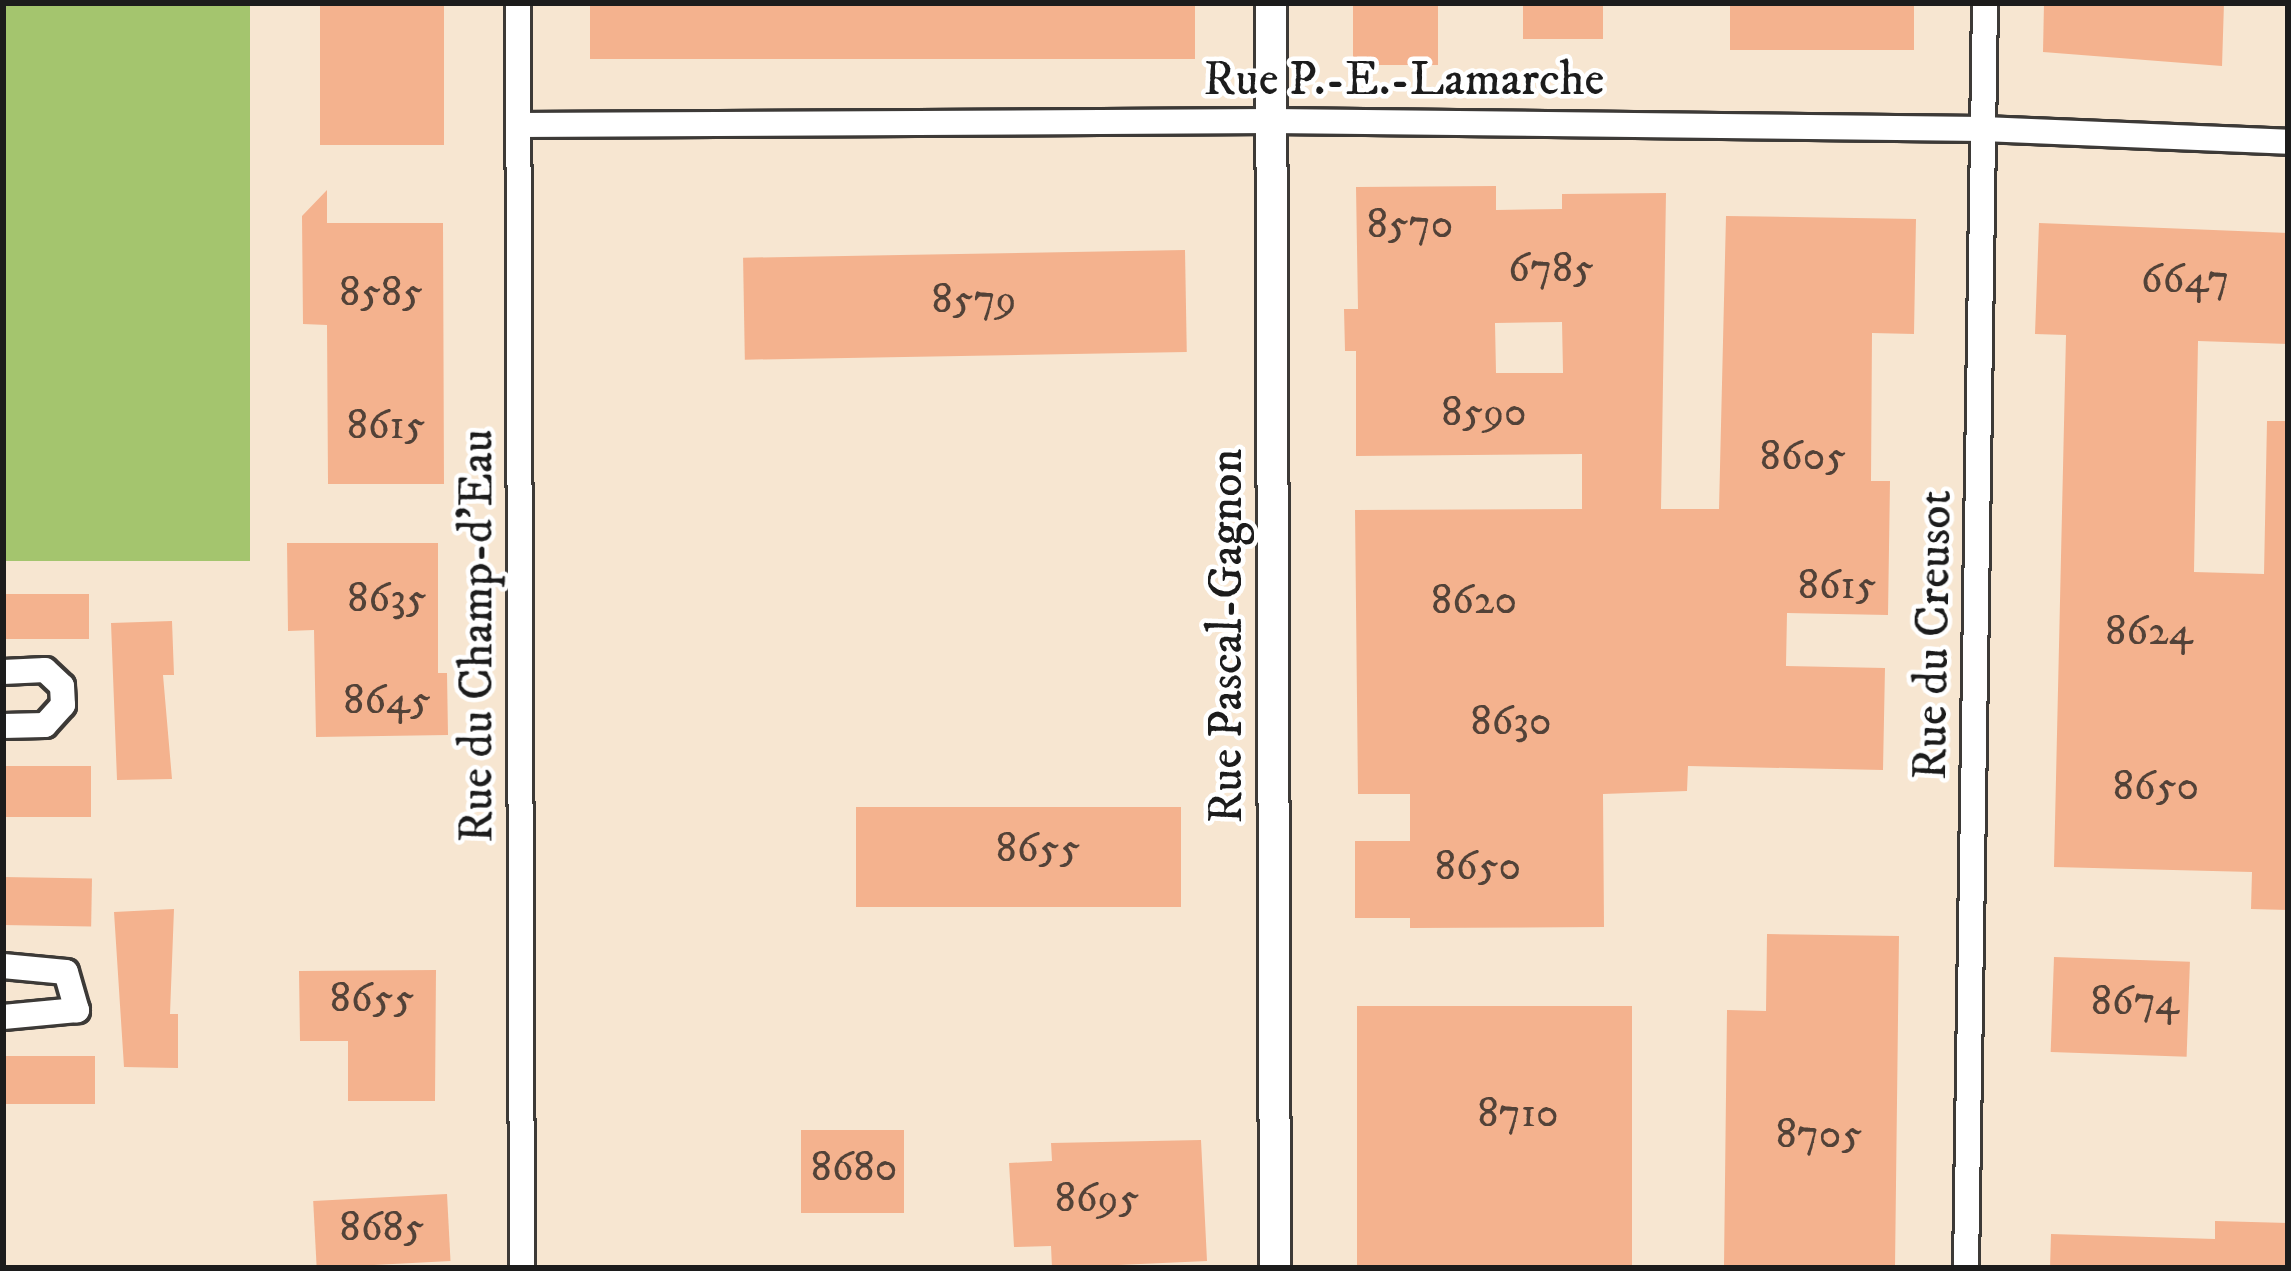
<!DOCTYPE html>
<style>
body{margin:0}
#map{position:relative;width:2291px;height:1271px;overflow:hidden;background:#f7e6d1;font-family:"IM FELL DW Pica",serif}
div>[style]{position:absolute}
.green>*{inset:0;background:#a4c56e;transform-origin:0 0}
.building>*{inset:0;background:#f4b28e;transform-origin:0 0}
.roads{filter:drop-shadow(3px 0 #3d3a37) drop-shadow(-3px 0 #3d3a37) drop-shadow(0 3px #3d3a37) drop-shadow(0 -3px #3d3a37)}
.minor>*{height:24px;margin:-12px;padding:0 12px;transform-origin:12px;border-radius:12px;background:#fff}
.tertiary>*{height:30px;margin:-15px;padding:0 15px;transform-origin:15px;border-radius:15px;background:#fff}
span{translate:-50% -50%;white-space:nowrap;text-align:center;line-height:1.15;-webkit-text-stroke:9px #fff;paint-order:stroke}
.number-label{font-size:42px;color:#524238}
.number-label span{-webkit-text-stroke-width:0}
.street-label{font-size:48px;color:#1c1c1c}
.frame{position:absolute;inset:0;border:6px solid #1c1c1c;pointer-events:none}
</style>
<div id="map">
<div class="green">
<i style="left:3px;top:3px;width:247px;height:558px"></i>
</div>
<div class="building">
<i style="left:320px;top:3px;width:124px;height:142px"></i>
<i style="left:590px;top:3px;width:605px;height:56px"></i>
<i style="left:1353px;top:3px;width:85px;height:62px"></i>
<i style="left:1523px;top:3px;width:80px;height:36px"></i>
<i style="left:1730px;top:3px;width:184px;height:47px"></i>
<i style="clip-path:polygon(2044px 3px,2224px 3px,2222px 66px,2043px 52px)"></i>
<i style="clip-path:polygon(evenodd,1496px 186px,1496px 210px,1562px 209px,1562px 194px,1666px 193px,1661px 509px,1719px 509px,1726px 216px,1916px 219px,1914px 334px,1872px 333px,1871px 481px,1890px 481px,1888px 615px,1787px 613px,1786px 666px,1885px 668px,1883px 770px,1688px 766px,1687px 791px,1603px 794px,1604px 927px,1410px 928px,1410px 918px,1355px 918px,1355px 841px,1410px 841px,1410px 794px,1358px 794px,1355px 510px,1582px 509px,1582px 454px,1356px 456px,1356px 351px,1345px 351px,1344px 309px,1358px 309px,1356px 187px,1496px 186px,1562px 322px,1563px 373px,1496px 373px,1495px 323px,1562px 322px)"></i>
<i style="clip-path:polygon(327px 190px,327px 223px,443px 223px,444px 484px,328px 484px,327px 325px,303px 324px,302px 216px)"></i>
<i style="clip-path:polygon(2039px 223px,2288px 233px,2288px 344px,2198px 341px,2194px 572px,2264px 574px,2267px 421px,2288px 421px,2288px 910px,2251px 909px,2252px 872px,2054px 867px,2066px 335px,2035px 334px)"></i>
<i style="left:1185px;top:250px;width:102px;height:442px;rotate:89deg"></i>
<i style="clip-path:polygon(287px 543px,438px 543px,438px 673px,447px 673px,448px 735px,316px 737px,314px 630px,288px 631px)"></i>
<i style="left:3px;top:594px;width:86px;height:45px"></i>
<i style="clip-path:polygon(172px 621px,174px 675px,163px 675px,172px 779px,117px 780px,111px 623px)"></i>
<i style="left:91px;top:766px;width:51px;height:88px;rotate:90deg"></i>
<i style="left:856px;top:807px;width:325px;height:100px"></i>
<i style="left:3px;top:877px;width:89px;height:48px;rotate:1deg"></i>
<i style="clip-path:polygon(174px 909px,170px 1014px,178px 1014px,178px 1068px,124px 1067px,114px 912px)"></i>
<i style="clip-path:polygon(1767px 934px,1899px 936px,1895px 1268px,1724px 1266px,1727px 1010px,1766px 1011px)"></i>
<i style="left:2054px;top:957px;width:136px;height:95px;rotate:2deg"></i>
<i style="clip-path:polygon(436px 970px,435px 1101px,348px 1101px,348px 1041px,300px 1041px,299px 971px)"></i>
<i style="left:1357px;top:1006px;width:275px;height:262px"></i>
<i style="left:3px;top:1056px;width:92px;height:48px"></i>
<i style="left:801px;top:1130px;width:103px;height:83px"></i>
<i style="clip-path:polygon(1201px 1140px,1207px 1261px,1052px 1268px,1051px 1246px,1014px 1247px,1009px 1163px,1052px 1161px,1051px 1143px)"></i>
<i style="left:447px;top:1194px;width:67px;height:134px;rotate:87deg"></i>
<i style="clip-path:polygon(2215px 1221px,2288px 1223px,2288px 1268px,2050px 1268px,2051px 1234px,2215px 1239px)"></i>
</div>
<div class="roads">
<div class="minor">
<i style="left:518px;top:3px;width:1265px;rotate:89.82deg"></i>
<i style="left:518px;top:125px;width:754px;rotate:-0.3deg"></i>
<i style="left:1272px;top:121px;width:711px;rotate:0.64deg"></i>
<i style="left:1983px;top:129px;width:305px;rotate:2.4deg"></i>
<i style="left:3px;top:672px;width:42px;rotate:-2.7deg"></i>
<i style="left:45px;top:670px;width:23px;rotate:43deg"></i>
<i style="left:62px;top:686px;width:19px;rotate:87deg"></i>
<i style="left:63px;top:705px;width:27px;rotate:132deg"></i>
<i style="left:45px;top:725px;width:42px;rotate:178.6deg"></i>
<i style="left:3px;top:966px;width:63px;rotate:5.4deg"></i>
<i style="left:66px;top:972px;width:40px;rotate:74deg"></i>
<i style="left:77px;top:1010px;width:74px;rotate:174.6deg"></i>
<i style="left:1966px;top:1268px;width:1265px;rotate:-89.14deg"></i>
</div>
<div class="tertiary">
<i style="left:1271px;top:3px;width:1265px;rotate:89.82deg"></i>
</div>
</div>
<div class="number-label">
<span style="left:1410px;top:225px">8570</span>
<span style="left:1551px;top:269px">6785</span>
<span style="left:2185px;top:280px">6647</span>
<span style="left:381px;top:293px">8585</span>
<span style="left:974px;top:300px">8579</span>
<span style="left:1484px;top:413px">8590</span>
<span style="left:386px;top:426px">8615</span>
<span style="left:1803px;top:457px">8605</span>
<span style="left:1837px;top:586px">8615</span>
<span style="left:387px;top:599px">8635</span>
<span style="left:1474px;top:601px">8620</span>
<span style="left:2149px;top:632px">8624</span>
<span style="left:387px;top:701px">8645</span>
<span style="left:1511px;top:722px">8630</span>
<span style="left:2156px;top:787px">8650</span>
<span style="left:1038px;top:849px">8655</span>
<span style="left:1478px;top:867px">8650</span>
<span style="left:372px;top:999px">8655</span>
<span style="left:2135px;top:1002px">8674</span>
<span style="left:1518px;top:1114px">8710</span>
<span style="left:1819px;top:1135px">8705</span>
<span style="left:854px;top:1168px">8680</span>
<span style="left:1097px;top:1199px">8695</span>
<span style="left:382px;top:1228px">8685</span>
</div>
<div class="street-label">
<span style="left:1404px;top:81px">Rue P.-E.-Lamarche</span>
<span style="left:1934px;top:635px;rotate:-89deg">Rue du Creusot</span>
<span style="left:478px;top:636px;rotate:-90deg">Rue du Champ-d'Eau</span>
<span style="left:1228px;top:636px;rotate:-90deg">Rue Pascal-Gagnon</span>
</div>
<div class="frame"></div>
</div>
